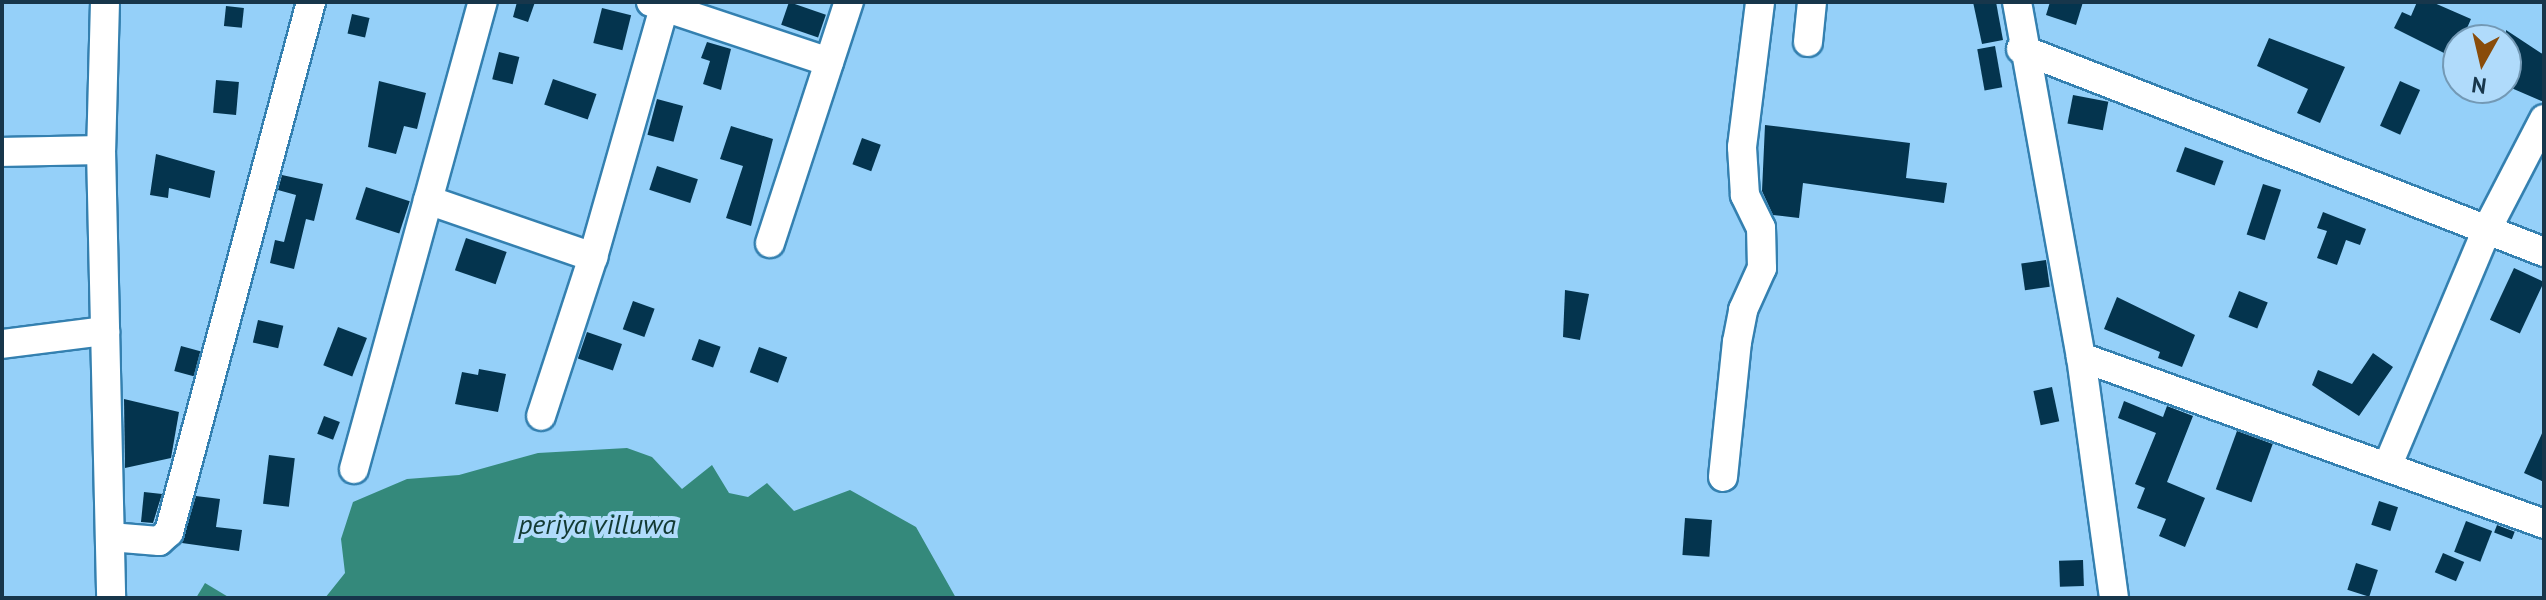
<!DOCTYPE html>
<style>
body{margin:0}
#map{position:relative;width:2546px;height:600px;overflow:hidden;background:#95d0f9;font-family:"PT Sans",sans-serif}
div>[style]{position:absolute}
.water>*{inset:0;background:#34897b}
.building>*{inset:0;background:#04344e;transform-origin:0 0}
.roads{filter:drop-shadow(2px 0 #3480b0) drop-shadow(-2px 0 #3480b0) drop-shadow(0 2px #3480b0) drop-shadow(0 -2px #3480b0)}
.minor>*{height:28px;margin:-14px;padding:0 14px;transform-origin:14px;border-radius:14px;background:#fff}
span{translate:-50% -50%;white-space:nowrap;text-align:center;line-height:1.15;-webkit-text-stroke:8px #b0dbfb;paint-order:stroke}
.water-label{font-size:28px;color:#133a33;font-style:italic}
.frame{position:absolute;inset:0;border:4px solid #17364b;pointer-events:none}
.north{position:absolute;left:2442px;top:24px;width:80px;height:80px;box-sizing:border-box;background:#b0dbfb;border:2px solid #7399b5;border-radius:50%;rotate:188deg;font-size:22px;font-weight:700;line-height:32px;text-align:center;color:#17364b}
.north::after{content:'';display:block;margin:auto;width:28px;height:36px;background:#894c0a;clip-path:polygon(50% 0,100% 100%,50% 72%,0 100%)}
</style>
<div id="map">
<div class="water">
<i style="clip-path:polygon(627px 448px,652px 457px,682px 489px,712px 465px,729px 493px,748px 497px,767px 483px,794px 511px,850px 490px,916px 527px,956px 598px,325px 598px,345px 573px,341px 539px,353px 502px,407px 479px,459px 475px,538px 453px)"></i>
<i style="clip-path:polygon(205px 583px,230px 598px,196px 598px)"></i>
</div>
<div class="building">
<i style="clip-path:polygon(517px 2px,535px 2px,528px 22px,513px 17px)"></i>
<i style="left:789px;top:2px;width:39px;height:24px;rotate:19deg"></i>
<i style="clip-path:polygon(1973px 2px,1996px 2px,2003px 40px,1982px 44px)"></i>
<i style="clip-path:polygon(2050px 2px,2083px 2px,2076px 25px,2046px 15px)"></i>
<i style="clip-path:polygon(2417px 2px,2432px 2px,2471px 19px,2454px 58px,2394px 28px,2402px 12px,2411px 16px)"></i>
<i style="left:226px;top:6px;width:18px;height:20px;rotate:6deg"></i>
<i style="left:602px;top:8px;width:30px;height:36px;rotate:14deg"></i>
<i style="left:352px;top:14px;width:18px;height:20px;rotate:13deg"></i>
<i style="clip-path:polygon(2506px 30px,2544px 55px,2544px 102px,2509px 87px,2515px 72px,2506px 84px)"></i>
<i style="clip-path:polygon(2269px 38px,2345px 67px,2320px 123px,2297px 113px,2308px 89px,2257px 66px)"></i>
<i style="clip-path:polygon(707px 42px,731px 49px,721px 90px,703px 84px,710px 61px,701px 58px)"></i>
<i style="left:1995px;top:46px;width:42px;height:18px;rotate:80deg"></i>
<i style="left:499px;top:52px;width:21px;height:28px;rotate:14deg"></i>
<i style="left:553px;top:79px;width:46px;height:27px;rotate:19deg"></i>
<i style="left:216px;top:80px;width:23px;height:33px;rotate:5deg"></i>
<i style="clip-path:polygon(379px 81px,426px 93px,417px 129px,404px 126px,396px 154px,368px 147px)"></i>
<i style="left:2400px;top:81px;width:22px;height:49px;rotate:24deg"></i>
<i style="left:2073px;top:95px;width:36px;height:29px;rotate:11deg"></i>
<i style="left:657px;top:99px;width:27px;height:37px;rotate:15deg"></i>
<i style="clip-path:polygon(1765px 125px,1910px 143px,1906px 178px,1947px 183px,1944px 203px,1803px 183px,1799px 218px,1773px 215px,1762px 191px)"></i>
<i style="clip-path:polygon(731px 126px,773px 139px,751px 226px,726px 218px,743px 166px,720px 159px)"></i>
<i style="left:862px;top:138px;width:20px;height:28px;rotate:20deg"></i>
<i style="left:2185px;top:147px;width:41px;height:26px;rotate:20deg"></i>
<i style="clip-path:polygon(156px 154px,215px 171px,210px 198px,169px 188px,168px 198px,150px 195px)"></i>
<i style="left:657px;top:166px;width:43px;height:25px;rotate:18deg"></i>
<i style="clip-path:polygon(282px 175px,323px 184px,314px 221px,306px 219px,294px 269px,270px 263px,275px 240px,284px 242px,296px 195px,278px 190px)"></i>
<i style="left:2263px;top:184px;width:19px;height:53px;rotate:18deg"></i>
<i style="left:366px;top:187px;width:46px;height:34px;rotate:18deg"></i>
<i style="clip-path:polygon(2323px 212px,2366px 229px,2360px 245px,2346px 240px,2337px 265px,2317px 258px,2327px 231px,2317px 228px)"></i>
<i style="left:466px;top:238px;width:43px;height:34px;rotate:19deg"></i>
<i style="left:2046px;top:260px;width:27px;height:25px;rotate:82deg"></i>
<i style="left:2514px;top:268px;width:33px;height:57px;rotate:25deg"></i>
<i style="clip-path:polygon(1565px 290px,1589px 294px,1580px 340px,1563px 337px)"></i>
<i style="left:2239px;top:291px;width:31px;height:28px;rotate:22deg"></i>
<i style="clip-path:polygon(2117px 297px,2195px 335px,2182px 367px,2158px 358px,2160px 352px,2104px 329px)"></i>
<i style="left:633px;top:301px;width:23px;height:30px;rotate:20deg"></i>
<i style="left:258px;top:320px;width:26px;height:23px;rotate:13deg"></i>
<i style="left:338px;top:327px;width:31px;height:41px;rotate:21deg"></i>
<i style="left:587px;top:332px;width:37px;height:28px;rotate:19deg"></i>
<i style="left:699px;top:339px;width:23px;height:22px;rotate:20deg"></i>
<i style="left:181px;top:346px;width:20px;height:26px;rotate:15deg"></i>
<i style="left:759px;top:347px;width:30px;height:27px;rotate:20deg"></i>
<i style="clip-path:polygon(2373px 353px,2393px 367px,2359px 416px,2312px 385px,2318px 370px,2352px 384px)"></i>
<i style="clip-path:polygon(479px 369px,506px 374px,498px 412px,455px 404px,462px 372px,478px 375px)"></i>
<i style="left:2052px;top:387px;width:35px;height:19px;rotate:78deg"></i>
<i style="clip-path:polygon(124px 399px,179px 412px,171px 458px,125px 468px)"></i>
<i style="clip-path:polygon(2124px 401px,2163px 417px,2167px 406px,2193px 416px,2167px 482px,2205px 498px,2185px 547px,2159px 536px,2166px 519px,2137px 508px,2145px 488px,2135px 484px,2156px 433px,2118px 418px)"></i>
<i style="left:324px;top:416px;width:17px;height:19px;rotate:21deg"></i>
<i style="clip-path:polygon(2544px 429px,2544px 482px,2524px 473px)"></i>
<i style="left:2237px;top:431px;width:38px;height:62px;rotate:20deg"></i>
<i style="left:269px;top:455px;width:26px;height:49px;rotate:7deg"></i>
<i style="clip-path:polygon(144px 492px,162px 494px,153px 523px,141px 522px)"></i>
<i style="clip-path:polygon(196px 496px,220px 499px,216px 527px,242px 530px,239px 551px,182px 543px)"></i>
<i style="left:2379px;top:501px;width:20px;height:25px;rotate:18deg"></i>
<i style="left:1685px;top:518px;width:27px;height:37px;rotate:4deg"></i>
<i style="left:2466px;top:521px;width:28px;height:33px;rotate:21deg"></i>
<i style="left:2497px;top:525px;width:19px;height:8px;rotate:21deg"></i>
<i style="left:2443px;top:553px;width:23px;height:21px;rotate:23deg"></i>
<i style="left:2083px;top:560px;width:26px;height:24px;rotate:88deg"></i>
<i style="left:2356px;top:563px;width:23px;height:28px;rotate:18deg"></i>
</div>
<div class="roads">
<div class="minor">
<i style="left:105px;top:2px;width:148px;rotate:91.5deg"></i>
<i style="left:101px;top:150px;width:448px;rotate:88.7deg"></i>
<i style="left:665px;top:2px;width:5px;rotate:101deg"></i>
<i style="left:664px;top:7px;width:174px;rotate:18.4deg"></i>
<i style="left:2017px;top:2px;width:361px;rotate:79.8deg"></i>
<i style="left:2081px;top:357px;width:243px;rotate:82.2deg"></i>
<i style="left:1808px;top:42px;width:40px;rotate:-84.3deg"></i>
<i style="left:2021px;top:49px;width:561px;rotate:21.21deg"></i>
<i style="left:2px;top:152px;width:99px;rotate:-1.2deg"></i>
<i style="left:428px;top:200px;width:175px;rotate:19.1deg"></i>
<i style="left:593px;top:257px;width:167px;rotate:108.1deg"></i>
<i style="left:770px;top:243px;width:254px;rotate:-71.9deg"></i>
<i style="left:593px;top:257px;width:260px;rotate:-74.1deg"></i>
<i style="left:664px;top:7px;width:14px;rotate:-159deg"></i>
<i style="left:2px;top:344px;width:104px;rotate:-7.2deg"></i>
<i style="left:2081px;top:357px;width:492px;rotate:19.8deg"></i>
<i style="left:2387px;top:467px;width:256px;rotate:-67.2deg"></i>
<i style="left:2486px;top:231px;width:126px;rotate:-62.6deg"></i>
<i style="left:354px;top:469px;width:484px;rotate:-74.6deg"></i>
<i style="left:1723px;top:477px;width:136px;rotate:-84.1deg"></i>
<i style="left:1737px;top:342px;width:33px;rotate:-79deg"></i>
<i style="left:1743px;top:310px;width:46px;rotate:-65.7deg"></i>
<i style="left:1762px;top:268px;width:40px;rotate:-91.4deg"></i>
<i style="left:1761px;top:228px;width:37px;rotate:-116deg"></i>
<i style="left:1745px;top:195px;width:48px;rotate:-93.6deg"></i>
<i style="left:1742px;top:147px;width:146px;rotate:-82.9deg"></i>
<i style="left:110px;top:537px;width:49px;rotate:4.7deg"></i>
<i style="left:159px;top:541px;width:13px;rotate:-42deg"></i>
<i style="left:169px;top:532px;width:549px;rotate:-75deg"></i>
</div>
</div>
<div class="water-label">
<span style="left:597px;top:524px">periya villuwa</span>
</div>
<div class="frame"></div>
<div class="north">N</div>
</div>
